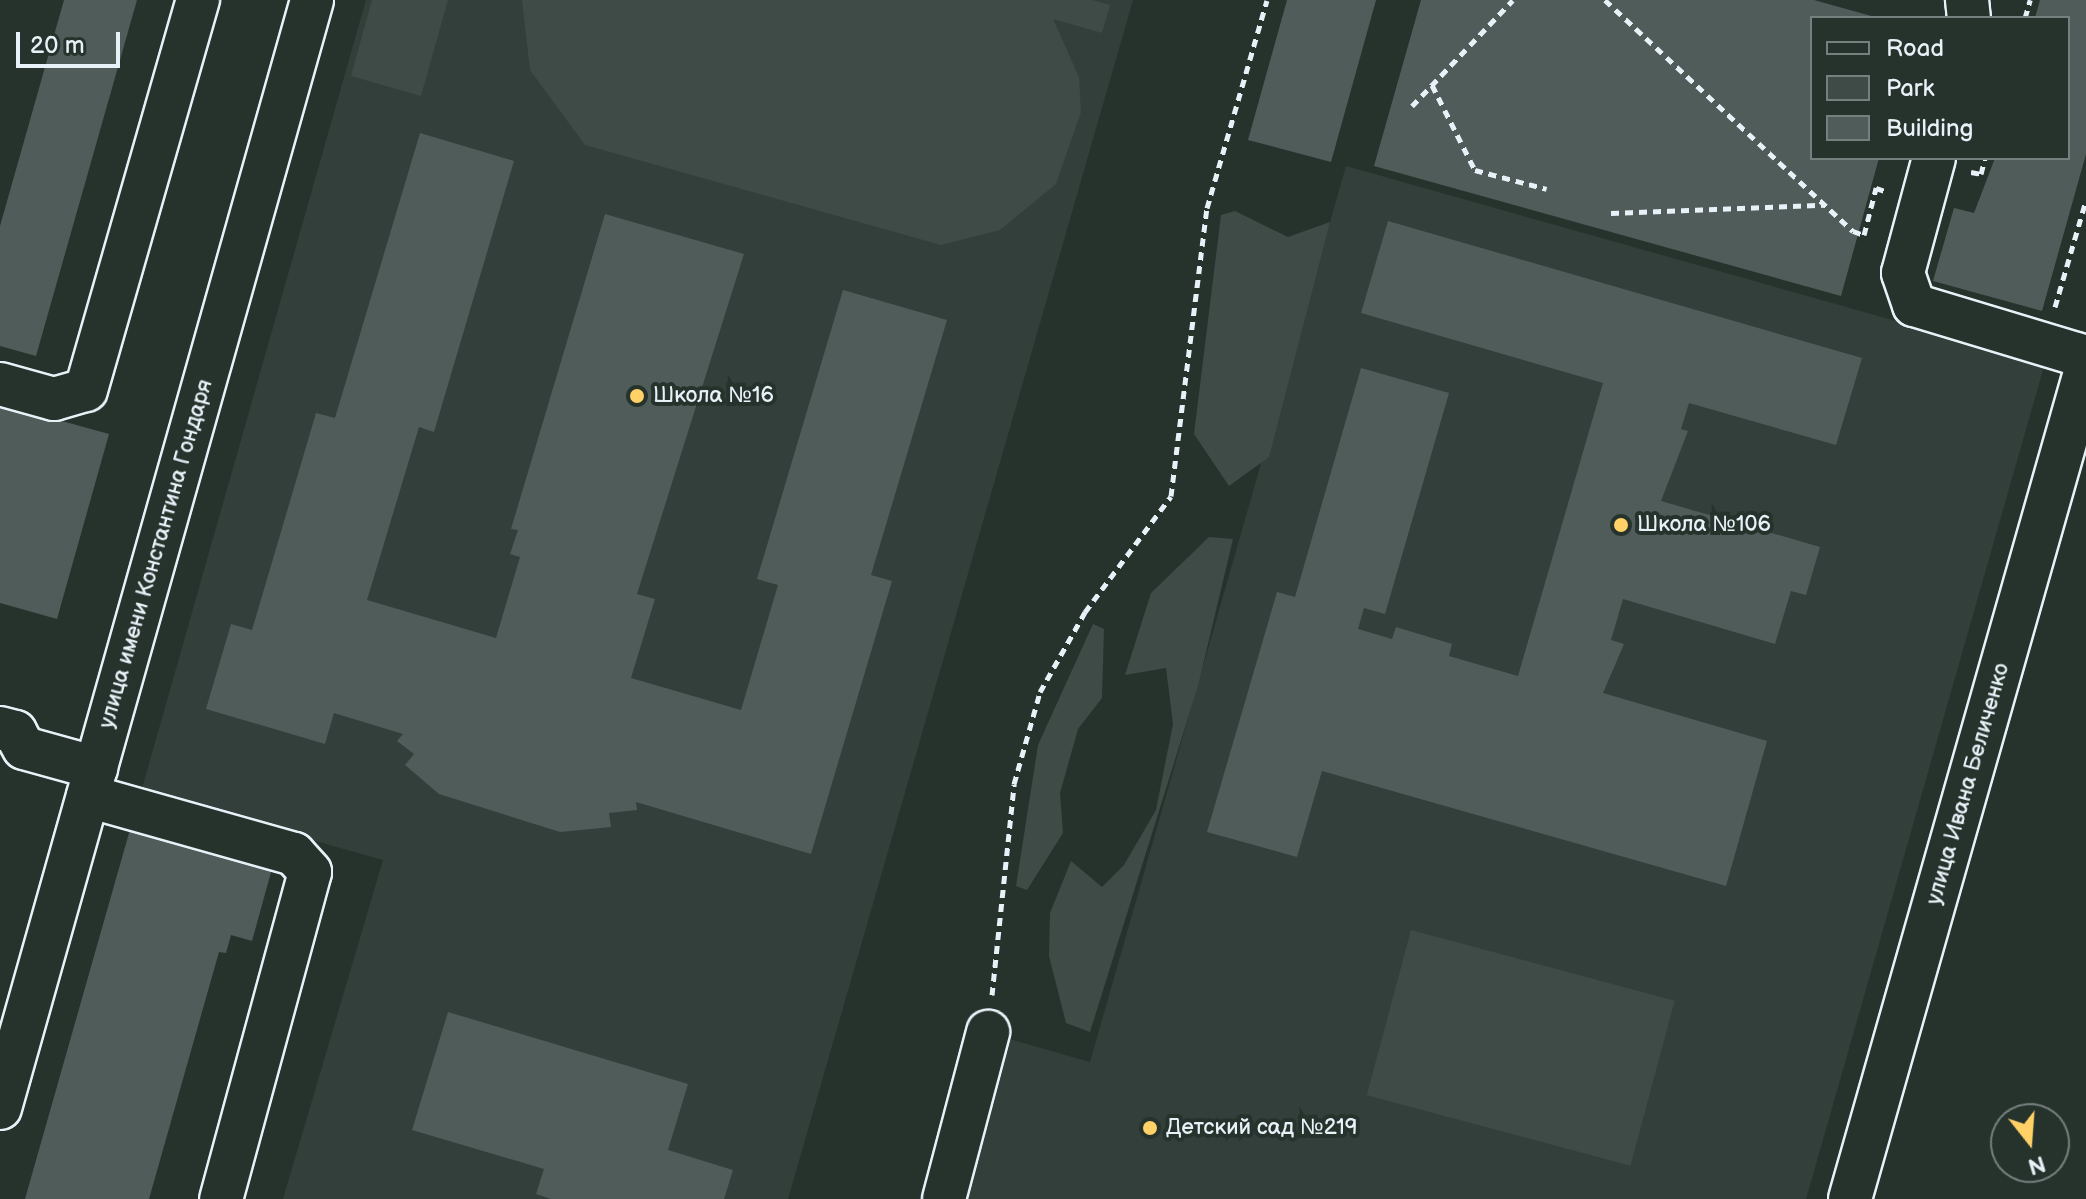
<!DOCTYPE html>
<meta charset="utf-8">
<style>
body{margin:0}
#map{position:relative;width:2086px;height:1199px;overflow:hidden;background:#26332d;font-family:"Balsamiq Sans",sans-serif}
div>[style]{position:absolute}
.built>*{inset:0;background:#333f3a}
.green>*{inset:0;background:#3e4b47;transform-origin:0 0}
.building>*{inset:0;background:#505c59}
.path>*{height:5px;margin-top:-2.5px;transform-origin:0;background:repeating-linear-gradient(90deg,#e8f1f8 0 8px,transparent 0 14px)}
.roads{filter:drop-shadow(2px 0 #e8f1f8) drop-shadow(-2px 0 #e8f1f8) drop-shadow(0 2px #e8f1f8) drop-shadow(0 -2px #e8f1f8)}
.minor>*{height:42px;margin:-21px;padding:0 21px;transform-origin:21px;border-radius:21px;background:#26332d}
.dots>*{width:22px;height:22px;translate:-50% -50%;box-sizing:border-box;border:4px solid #26332d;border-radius:50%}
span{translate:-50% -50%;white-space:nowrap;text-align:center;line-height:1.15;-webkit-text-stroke:8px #26332d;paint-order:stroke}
.poi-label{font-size:22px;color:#e8f1f8}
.left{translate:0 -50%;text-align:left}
.street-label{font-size:22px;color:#e8f1f8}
.legend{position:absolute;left:1810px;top:16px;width:260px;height:144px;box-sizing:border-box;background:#26332d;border:2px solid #747f7e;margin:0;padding:10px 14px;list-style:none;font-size:24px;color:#e8f1f8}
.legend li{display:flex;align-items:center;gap:16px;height:40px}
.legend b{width:40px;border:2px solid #747f7e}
.north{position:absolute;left:1990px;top:1103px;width:80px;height:80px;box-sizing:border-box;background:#26332d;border:2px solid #747f7e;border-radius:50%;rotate:163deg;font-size:22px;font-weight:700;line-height:32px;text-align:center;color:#e8f1f8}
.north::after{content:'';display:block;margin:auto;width:28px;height:36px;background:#ffd166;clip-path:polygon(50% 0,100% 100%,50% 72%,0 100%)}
.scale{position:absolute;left:16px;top:32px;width:104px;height:36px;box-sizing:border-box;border:4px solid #e8f1f8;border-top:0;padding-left:10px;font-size:24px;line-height:28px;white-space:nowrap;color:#e8f1f8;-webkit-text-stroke:6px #26332d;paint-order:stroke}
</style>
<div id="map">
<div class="built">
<i style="clip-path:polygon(366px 0,1133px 0,788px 1199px,283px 1199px,383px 860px,141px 792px)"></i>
<i style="clip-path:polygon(1346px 166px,2045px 363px,1806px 1199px,956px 1199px,1002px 1037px,1090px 1062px)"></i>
</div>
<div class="green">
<i style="clip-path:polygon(372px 0,448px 0,421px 96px,351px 76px)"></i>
<i style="clip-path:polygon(522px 0,1092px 0,1110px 5px,1102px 33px,1053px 19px,1079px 77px,1081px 112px,1056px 184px,1000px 230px,941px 245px,585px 145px,530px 70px)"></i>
<i style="clip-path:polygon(1235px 211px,1288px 237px,1330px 222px,1269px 457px,1229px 486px,1194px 434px,1221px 215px)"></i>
<i style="clip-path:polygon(1209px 537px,1233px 539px,1198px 686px,1090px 1032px,1066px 1023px,1049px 956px,1050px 913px,1071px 861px,1102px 887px,1124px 865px,1156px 810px,1173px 724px,1166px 668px,1125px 675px,1151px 593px)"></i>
<i style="clip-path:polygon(1093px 624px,1104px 629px,1102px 698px,1078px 729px,1060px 793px,1063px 833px,1027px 890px,1016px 886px,1038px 745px)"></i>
<i style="left:1411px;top:930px;width:273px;height:171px;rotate:15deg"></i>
</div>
<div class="building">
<i style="clip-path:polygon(64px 0,137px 0,36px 356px,0 346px,0 226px)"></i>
<i style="clip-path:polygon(1287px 0,1376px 0,1331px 162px,1248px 140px)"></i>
<i style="clip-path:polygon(1421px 0,1814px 0,1875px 17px,1812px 18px,1812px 158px,1879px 158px,1841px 296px,1374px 166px)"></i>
<i style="clip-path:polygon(2040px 0,2086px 0,2086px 154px,2042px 311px,1933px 281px,1954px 208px,1974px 213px,1995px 158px,2068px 158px,2068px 18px,2035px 18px)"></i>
<i style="clip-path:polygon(420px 133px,514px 161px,434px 432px,419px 427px,367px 600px,496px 638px,520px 557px,510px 554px,518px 530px,511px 529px,605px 214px,744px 254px,637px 594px,655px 599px,631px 678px,741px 710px,778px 585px,757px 579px,843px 290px,947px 320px,871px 575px,892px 581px,811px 854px,636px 802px,637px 810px,609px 813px,611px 827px,560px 832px,439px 794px,405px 765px,414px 754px,397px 741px,403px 734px,334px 713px,325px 744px,206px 709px,231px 624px,252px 630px,316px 413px,335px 418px)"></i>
<i style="clip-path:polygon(1388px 221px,1862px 358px,1836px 445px,1689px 403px,1681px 429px,1688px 431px,1661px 501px,1820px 547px,1806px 595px,1791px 591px,1775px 644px,1623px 599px,1611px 640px,1624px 644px,1603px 693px,1767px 741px,1726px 886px,1322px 771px,1297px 857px,1207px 832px,1277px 592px,1295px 597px,1361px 368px,1449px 393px,1385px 614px,1364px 608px,1358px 629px,1392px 639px,1396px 627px,1452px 644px,1449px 656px,1518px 676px,1603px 383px,1361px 313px)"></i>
<i style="clip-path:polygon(0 404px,109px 434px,57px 619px,0 603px)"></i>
<i style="clip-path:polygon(131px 826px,273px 865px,252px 941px,231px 935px,226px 953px,219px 952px,149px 1199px,25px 1199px)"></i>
<i style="clip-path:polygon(448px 1012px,688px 1084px,668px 1150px,733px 1170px,724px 1199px,551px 1199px,536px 1194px,544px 1169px,412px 1130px)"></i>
</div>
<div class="path">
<i style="left:1605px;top:0;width:339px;rotate:43deg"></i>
<i style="left:1853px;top:231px;width:12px;rotate:20deg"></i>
<i style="left:1864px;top:235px;width:49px;rotate:-75.7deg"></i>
<i style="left:1876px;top:188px;width:9px;rotate:18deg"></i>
<i style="left:2025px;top:18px;width:19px;rotate:-74deg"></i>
<i style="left:1432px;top:85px;width:95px;rotate:63.2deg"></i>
<i style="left:1475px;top:170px;width:74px;rotate:14.8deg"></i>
<i style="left:1412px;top:106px;width:146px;rotate:-46.4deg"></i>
<i style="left:1971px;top:172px;width:10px;rotate:11deg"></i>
<i style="left:1981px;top:174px;width:16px;rotate:-76deg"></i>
<i style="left:1611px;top:213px;width:213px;rotate:-2.2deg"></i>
<i style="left:2055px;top:307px;width:111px;rotate:-73.8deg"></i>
<i style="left:992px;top:995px;width:212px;rotate:-84deg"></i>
<i style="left:1014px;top:784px;width:96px;rotate:-74.2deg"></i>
<i style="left:1040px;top:692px;width:92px;rotate:-60.6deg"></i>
<i style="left:1085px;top:612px;width:144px;rotate:-53.4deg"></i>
<i style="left:1171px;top:496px;width:290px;rotate:-82.9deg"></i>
<i style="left:1207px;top:208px;width:216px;rotate:-73.9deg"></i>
</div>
<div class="roads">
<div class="minor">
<i style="left:1967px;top:0;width:18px;rotate:84deg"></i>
<i style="left:1934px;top:158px;width:119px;rotate:105.1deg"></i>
<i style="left:1903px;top:273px;width:34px;rotate:71deg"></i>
<i style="left:1914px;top:305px;width:180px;rotate:16.8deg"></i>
<i style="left:0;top:384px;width:56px;rotate:15.5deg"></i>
<i style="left:54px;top:399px;width:33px;rotate:-16deg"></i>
<i style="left:86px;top:390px;width:406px;rotate:-74deg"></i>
<i style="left:0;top:728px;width:16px;rotate:15deg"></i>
<i style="left:15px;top:732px;width:18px;rotate:61deg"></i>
<i style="left:24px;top:748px;width:75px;rotate:15.5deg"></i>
<i style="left:88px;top:796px;width:214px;rotate:15.7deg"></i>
<i style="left:294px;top:854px;width:24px;rotate:48deg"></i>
<i style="left:310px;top:872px;width:339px;rotate:105.2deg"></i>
<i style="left:0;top:1108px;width:1151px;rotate:-74.27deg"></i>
<i style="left:944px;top:1199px;width:173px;rotate:-75.2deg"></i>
<i style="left:1850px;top:1199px;width:863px;rotate:-74.13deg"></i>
</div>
</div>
<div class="dots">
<i style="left:637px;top:396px;background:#ffd166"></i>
<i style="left:1621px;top:525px;background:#ffd166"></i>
<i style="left:1150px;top:1128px;background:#ffd166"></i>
</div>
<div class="poi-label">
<span class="left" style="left:653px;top:396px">Школа №16</span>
<span class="left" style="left:1637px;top:525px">Школа №106</span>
<span class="left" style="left:1166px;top:1128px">Детский сад №219</span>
</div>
<div class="street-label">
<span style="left:156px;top:554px;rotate:-74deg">улица имени Константина Гондаря</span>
<span style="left:1968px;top:784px;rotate:-74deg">улица Ивана Беличенко</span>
</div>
<ul class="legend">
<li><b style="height:10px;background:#26332d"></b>Road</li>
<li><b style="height:22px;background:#3e4b47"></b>Park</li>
<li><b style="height:22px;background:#505c59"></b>Building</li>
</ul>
<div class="north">N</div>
<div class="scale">20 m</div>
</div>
